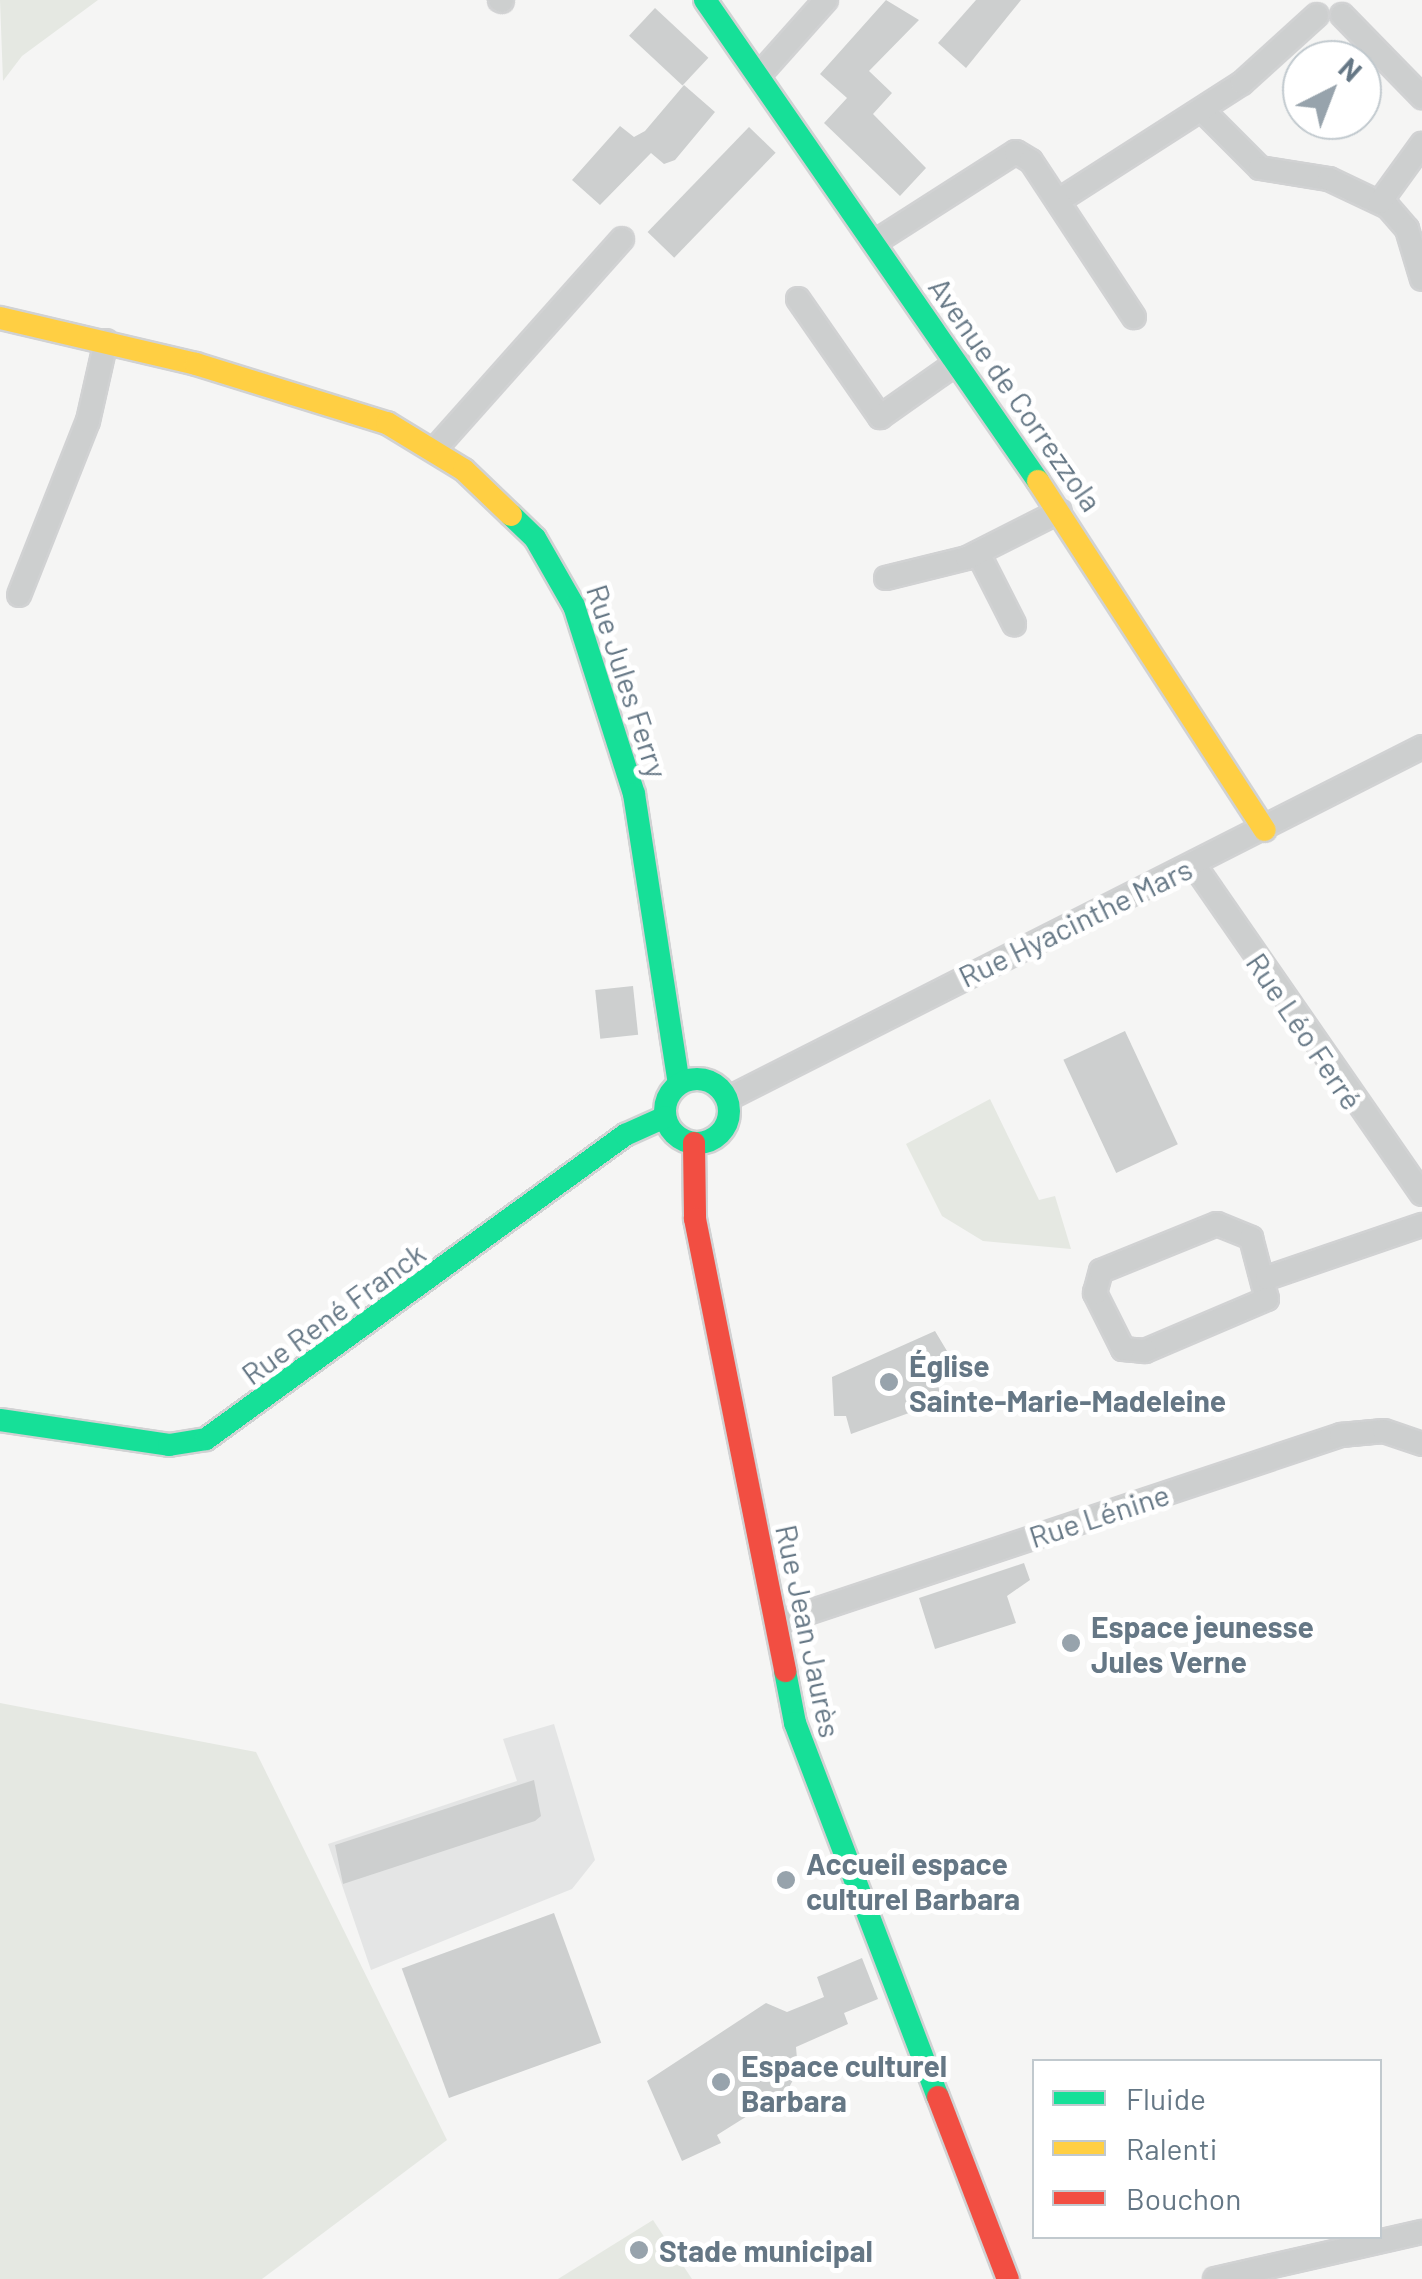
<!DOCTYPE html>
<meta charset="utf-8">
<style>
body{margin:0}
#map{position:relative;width:1422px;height:2279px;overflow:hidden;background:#f5f5f4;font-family:Barlow,sans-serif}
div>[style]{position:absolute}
.built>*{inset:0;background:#e4e5e5}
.green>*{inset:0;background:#e5e8e2}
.building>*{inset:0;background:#cdcfcf;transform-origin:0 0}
.roads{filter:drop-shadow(2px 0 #d1d2d3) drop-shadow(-2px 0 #d1d2d3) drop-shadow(0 2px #d1d2d3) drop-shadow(0 -2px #d1d2d3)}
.street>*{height:22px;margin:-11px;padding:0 11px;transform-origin:11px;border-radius:11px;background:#cdcfcf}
.fast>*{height:22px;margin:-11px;padding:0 11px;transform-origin:11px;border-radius:11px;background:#16e098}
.fast>.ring{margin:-11px;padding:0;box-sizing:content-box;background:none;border:22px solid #16e098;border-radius:50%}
.slow>*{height:22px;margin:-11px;padding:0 11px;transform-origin:11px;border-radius:11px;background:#ffcf43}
.jam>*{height:22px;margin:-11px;padding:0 11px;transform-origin:11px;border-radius:11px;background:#f24e42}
.dots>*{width:28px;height:28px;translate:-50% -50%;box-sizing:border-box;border:5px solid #fff;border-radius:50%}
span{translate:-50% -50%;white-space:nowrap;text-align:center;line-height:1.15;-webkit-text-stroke:10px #fff;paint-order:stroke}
.street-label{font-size:30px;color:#657785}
.poi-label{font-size:30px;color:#657785;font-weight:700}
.left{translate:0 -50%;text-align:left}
.legend{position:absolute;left:1032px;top:2059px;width:350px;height:180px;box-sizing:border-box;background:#fff;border:2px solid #c1c9ce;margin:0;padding:12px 18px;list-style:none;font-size:30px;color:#657785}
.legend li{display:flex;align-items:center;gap:20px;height:50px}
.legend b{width:50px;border:2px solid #c1c9ce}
.north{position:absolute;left:1282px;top:40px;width:100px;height:100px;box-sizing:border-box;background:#fff;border:2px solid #c1c9ce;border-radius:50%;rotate:42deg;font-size:28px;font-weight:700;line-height:40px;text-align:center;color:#657785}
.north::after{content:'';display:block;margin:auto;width:35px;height:45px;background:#97a3ac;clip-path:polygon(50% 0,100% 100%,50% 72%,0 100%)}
</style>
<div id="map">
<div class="built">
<i style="clip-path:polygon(554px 1724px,595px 1860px,572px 1889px,371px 1970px,328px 1844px,517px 1781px,503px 1739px)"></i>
</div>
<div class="green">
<i style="clip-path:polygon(0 0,98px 0,22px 56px,3px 81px)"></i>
<i style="clip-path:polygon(990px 1099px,1039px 1200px,1055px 1196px,1071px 1249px,983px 1241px,942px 1216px,906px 1144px)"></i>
<i style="clip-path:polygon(0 1703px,256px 1752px,447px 2140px,262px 2279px,0 2279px)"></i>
<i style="clip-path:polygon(653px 2220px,692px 2279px,558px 2279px)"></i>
</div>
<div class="building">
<i style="clip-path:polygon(886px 0,919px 20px,869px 71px,892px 93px,873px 114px,926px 168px,900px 196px,824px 123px,847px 98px,820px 74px)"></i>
<i style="clip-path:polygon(976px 0,1021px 0,966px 68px,938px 43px)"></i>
<i style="left:655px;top:8px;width:73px;height:38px;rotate:43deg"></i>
<i style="clip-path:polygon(684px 85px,715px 112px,675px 160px,664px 164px,651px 153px,600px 205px,572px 180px,620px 126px,634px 137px,645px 131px)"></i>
<i style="left:749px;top:127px;width:37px;height:146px;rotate:44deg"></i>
<i style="left:633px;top:986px;width:49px;height:38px;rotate:84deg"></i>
<i style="left:1125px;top:1031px;width:125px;height:68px;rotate:65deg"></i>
<i style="clip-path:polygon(935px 1331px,950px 1356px,944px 1366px,968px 1373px,938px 1385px,942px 1401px,851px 1434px,846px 1416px,834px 1416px,832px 1377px)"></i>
<i style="clip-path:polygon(1024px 1563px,1030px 1580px,1007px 1596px,1016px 1623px,935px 1649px,919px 1598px)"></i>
<i style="clip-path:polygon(534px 1780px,541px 1816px,535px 1821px,343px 1884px,335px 1845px)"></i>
<i style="left:554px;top:1913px;width:138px;height:162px;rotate:70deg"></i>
<i style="clip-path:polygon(862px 1958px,878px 1999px,844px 2013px,848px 2024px,796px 2047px,798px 2071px,787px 2091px,717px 2135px,721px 2143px,682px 2161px,647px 2081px,766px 2003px,787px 2012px,824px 1997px,817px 1977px)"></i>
</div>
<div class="roads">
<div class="street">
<i style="left:500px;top:0;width:2px;rotate:27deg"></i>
<i style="left:1342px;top:15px;width:115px;rotate:45.7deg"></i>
<i style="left:760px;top:74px;width:99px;rotate:-48.3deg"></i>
<i style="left:1202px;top:110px;width:82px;rotate:45deg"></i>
<i style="left:1260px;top:168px;width:70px;rotate:9.1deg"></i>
<i style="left:1329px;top:179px;width:65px;rotate:25.4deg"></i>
<i style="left:1388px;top:207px;width:29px;rotate:49deg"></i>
<i style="left:1407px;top:229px;width:52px;rotate:73.3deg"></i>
<i style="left:1058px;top:201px;width:219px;rotate:-32.7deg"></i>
<i style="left:1242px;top:83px;width:101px;rotate:-42.2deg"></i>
<i style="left:1380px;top:202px;width:72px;rotate:-54.1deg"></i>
<i style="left:875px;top:242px;width:167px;rotate:-32.6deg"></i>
<i style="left:1016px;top:152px;width:17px;rotate:31deg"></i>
<i style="left:1031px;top:161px;width:187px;rotate:56.6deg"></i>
<i style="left:798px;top:299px;width:144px;rotate:55.2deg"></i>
<i style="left:880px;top:417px;width:95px;rotate:-35.2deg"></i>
<i style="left:435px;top:449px;width:281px;rotate:-48.3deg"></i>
<i style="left:978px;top:553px;width:80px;rotate:63.1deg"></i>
<i style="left:886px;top:578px;width:83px;rotate:-13.9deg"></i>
<i style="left:967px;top:558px;width:104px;rotate:-26.8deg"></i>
<i style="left:19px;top:595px;width:187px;rotate:-68.4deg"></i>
<i style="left:88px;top:421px;width:82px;rotate:-77.3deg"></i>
<i style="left:1194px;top:865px;width:400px;rotate:55.3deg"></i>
<i style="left:727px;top:1099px;width:779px;rotate:-26.86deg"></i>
<i style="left:1217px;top:1224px;width:37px;rotate:22deg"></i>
<i style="left:1251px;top:1238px;width:63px;rotate:75.3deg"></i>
<i style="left:1267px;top:1299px;width:133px;rotate:156.9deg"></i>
<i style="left:1145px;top:1351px;width:22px;rotate:-175deg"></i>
<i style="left:1123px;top:1349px;width:63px;rotate:-116.6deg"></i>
<i style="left:1095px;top:1293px;width:23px;rotate:-75deg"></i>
<i style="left:1101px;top:1271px;width:125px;rotate:-22.1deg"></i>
<i style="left:1267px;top:1278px;width:164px;rotate:-18.9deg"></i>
<i style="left:777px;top:1623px;width:595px;rotate:-18.43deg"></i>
<i style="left:1341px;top:1435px;width:43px;rotate:-5.3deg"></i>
<i style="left:1384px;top:1431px;width:40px;rotate:18.9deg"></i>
<i style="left:1215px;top:2279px;width:212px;rotate:-12.8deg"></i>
</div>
<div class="fast">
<i style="left:705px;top:0;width:585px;rotate:55.3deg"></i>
<i style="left:511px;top:515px;width:33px;rotate:44deg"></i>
<i style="left:535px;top:538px;width:78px;rotate:60.2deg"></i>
<i style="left:574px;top:606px;width:197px;rotate:72.3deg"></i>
<i style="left:634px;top:794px;width:293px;rotate:81.2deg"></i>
<i class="ring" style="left:665px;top:1079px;width:42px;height:42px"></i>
<i style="left:0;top:1420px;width:171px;rotate:8.4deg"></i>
<i style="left:169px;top:1445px;width:37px;rotate:-9deg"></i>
<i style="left:206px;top:1439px;width:518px;rotate:-35.96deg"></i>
<i style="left:625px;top:1135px;width:44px;rotate:-24.2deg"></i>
<i style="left:785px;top:1671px;width:53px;rotate:79.1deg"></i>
<i style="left:795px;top:1723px;width:400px;rotate:69.1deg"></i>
</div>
<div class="slow">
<i style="left:0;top:318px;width:201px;rotate:13.2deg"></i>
<i style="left:196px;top:364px;width:200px;rotate:17.2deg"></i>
<i style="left:387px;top:423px;width:90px;rotate:31.4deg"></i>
<i style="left:464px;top:470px;width:65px;rotate:43.8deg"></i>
<i style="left:1038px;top:481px;width:416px;rotate:57deg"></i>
</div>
<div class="jam">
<i style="left:694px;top:1143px;width:76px;rotate:89.2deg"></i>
<i style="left:695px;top:1219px;width:461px;rotate:78.7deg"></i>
<i style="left:938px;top:2097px;width:195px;rotate:69deg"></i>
</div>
</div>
<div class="dots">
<i style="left:889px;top:1382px;background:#97a3ac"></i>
<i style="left:1071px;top:1643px;background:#97a3ac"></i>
<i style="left:786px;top:1880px;background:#97a3ac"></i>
<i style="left:721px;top:2082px;background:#97a3ac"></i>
<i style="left:639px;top:2250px;background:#97a3ac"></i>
</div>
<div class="street-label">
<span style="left:1016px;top:394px;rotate:55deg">Avenue de Correzzola</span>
<span style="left:628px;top:681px;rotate:72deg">Rue Jules Ferry</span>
<span style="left:1075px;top:922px;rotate:-26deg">Rue Hyacinthe Mars</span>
<span style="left:1305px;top:1031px;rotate:56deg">Rue Léo Ferré</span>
<span style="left:333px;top:1313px;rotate:-36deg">Rue René Franck</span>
<span style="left:1099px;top:1515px;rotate:-18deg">Rue Lénine</span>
<span style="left:809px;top:1631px;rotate:78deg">Rue Jean Jaurès</span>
</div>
<div class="poi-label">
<span class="left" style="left:909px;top:1382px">Église<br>Sainte-Marie-Madeleine</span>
<span class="left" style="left:1091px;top:1643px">Espace jeunesse<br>Jules Verne</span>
<span class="left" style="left:806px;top:1880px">Accueil espace<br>culturel Barbara</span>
<span class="left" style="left:741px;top:2082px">Espace culturel<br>Barbara</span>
<span class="left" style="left:659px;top:2250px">Stade municipal</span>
</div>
<ul class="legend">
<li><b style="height:12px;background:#16e098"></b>Fluide</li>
<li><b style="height:12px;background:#ffcf43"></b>Ralenti</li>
<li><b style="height:12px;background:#f24e42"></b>Bouchon</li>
</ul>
<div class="north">N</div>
</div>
